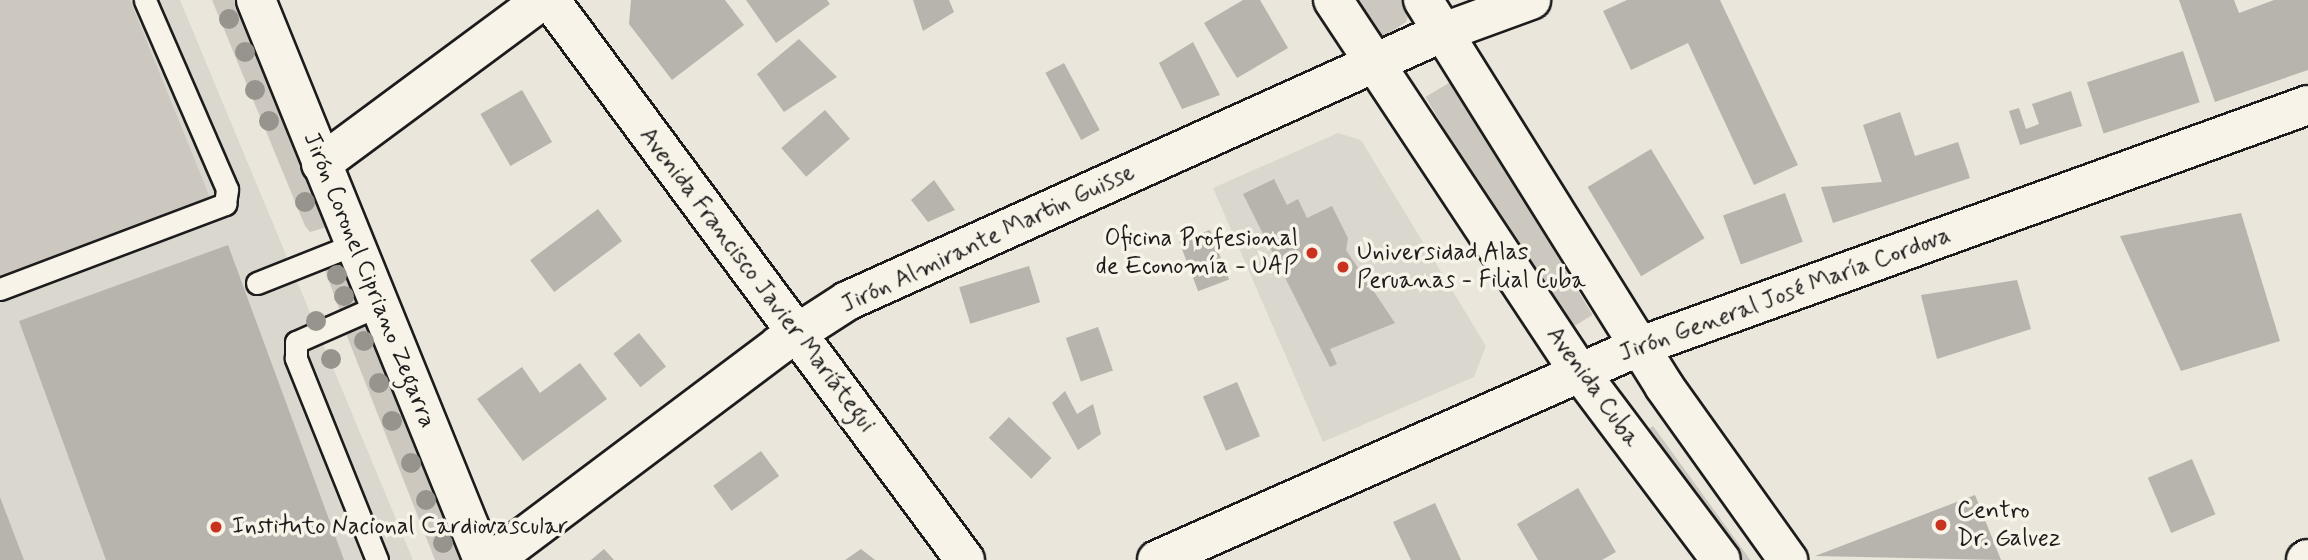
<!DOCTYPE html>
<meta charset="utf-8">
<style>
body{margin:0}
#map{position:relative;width:2308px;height:560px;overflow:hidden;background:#eae6dc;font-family:Mynerve,sans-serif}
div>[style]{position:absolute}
.built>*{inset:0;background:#dad7ce}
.green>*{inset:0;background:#ccc8c0;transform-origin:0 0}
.building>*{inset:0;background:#b6b4ac;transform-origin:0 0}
.roads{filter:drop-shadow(2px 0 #1c1c1c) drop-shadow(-2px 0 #1c1c1c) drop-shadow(0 2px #1c1c1c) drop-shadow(0 -2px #1c1c1c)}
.service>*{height:21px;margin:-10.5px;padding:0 10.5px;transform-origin:10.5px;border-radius:10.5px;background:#f7f3e8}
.minor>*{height:38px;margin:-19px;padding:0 19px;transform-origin:19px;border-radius:19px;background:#f7f3e8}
.tertiary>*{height:38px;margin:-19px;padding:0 19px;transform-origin:19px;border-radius:19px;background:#f7f3e8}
.secondary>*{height:38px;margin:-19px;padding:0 19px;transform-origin:19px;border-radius:19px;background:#f7f3e8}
.trees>*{width:20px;height:20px;margin:-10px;border-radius:50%;background:#96948d}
.dots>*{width:19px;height:19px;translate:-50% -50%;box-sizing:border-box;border:4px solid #f7f3e8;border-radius:50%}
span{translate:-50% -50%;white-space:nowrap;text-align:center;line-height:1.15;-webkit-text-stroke:7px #f7f3e8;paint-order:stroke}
.street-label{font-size:24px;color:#1c1c1c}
.poi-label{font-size:24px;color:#1c1c1c}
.right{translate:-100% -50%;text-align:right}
.left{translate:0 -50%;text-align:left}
</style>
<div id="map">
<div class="built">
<i style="clip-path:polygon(0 0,180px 0,413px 560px,0 560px)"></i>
<i style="clip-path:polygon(1338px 133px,1361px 140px,1486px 346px,1474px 377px,1323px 442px,1213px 188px)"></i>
</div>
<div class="green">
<i style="clip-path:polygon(0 0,130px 0,215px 210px,0 285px)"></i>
<i style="clip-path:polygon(212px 0,242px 0,333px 222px,327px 227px,310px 232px,305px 226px)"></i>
<i style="clip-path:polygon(1347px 0,1407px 0,1411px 8px,1406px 22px,1379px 40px)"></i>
<i style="left:1452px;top:81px;width:273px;height:31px;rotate:59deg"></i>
<i style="left:344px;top:258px;width:49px;height:22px;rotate:70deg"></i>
<i style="clip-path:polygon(365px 321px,466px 560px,435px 560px,345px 331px)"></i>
<i style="left:1653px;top:426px;width:166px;height:10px;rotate:54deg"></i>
</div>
<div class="building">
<i style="clip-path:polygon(631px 0,725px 0,744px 25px,672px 80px,629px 24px)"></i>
<i style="clip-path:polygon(746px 0,827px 0,830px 4px,776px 43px)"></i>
<i style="clip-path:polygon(913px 0,949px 0,954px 12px,923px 31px)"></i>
<i style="clip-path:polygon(1243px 0,1260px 0,1288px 48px,1237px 78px,1204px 23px)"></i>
<i style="clip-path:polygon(1627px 0,1720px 0,1798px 165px,1754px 185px,1688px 43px,1631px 70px,1603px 11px)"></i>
<i style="clip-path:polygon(2179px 0,2234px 0,2239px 13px,2274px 0,2308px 0,2308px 70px,2215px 102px)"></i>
<i style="clip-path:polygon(799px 39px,837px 77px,784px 112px,757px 74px)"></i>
<i style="clip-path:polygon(1193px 42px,1220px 95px,1182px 109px,1159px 63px)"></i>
<i style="left:2183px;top:51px;width:54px;height:101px;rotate:72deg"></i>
<i style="left:1064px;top:63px;width:76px;height:21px;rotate:62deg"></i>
<i style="left:522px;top:90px;width:60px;height:48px;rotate:60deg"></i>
<i style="clip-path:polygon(2071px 91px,2082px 126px,2020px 145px,2009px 111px,2019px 108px,2026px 129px,2039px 124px,2032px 104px)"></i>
<i style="left:825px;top:110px;width:38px;height:58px;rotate:49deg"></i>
<i style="clip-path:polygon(1900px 112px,1915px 156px,1958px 142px,1970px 178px,1833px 223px,1821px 187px,1882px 182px,1863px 125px)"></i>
<i style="left:1651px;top:149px;width:104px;height:74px;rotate:59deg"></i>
<i style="clip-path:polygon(1274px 179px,1287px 205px,1298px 199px,1307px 218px,1332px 206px,1348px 238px,1346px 250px,1395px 323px,1330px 349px,1337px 364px,1330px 367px,1243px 194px)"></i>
<i style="clip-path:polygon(934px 180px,955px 210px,928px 222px,911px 200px)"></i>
<i style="left:1785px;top:193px;width:52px;height:66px;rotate:70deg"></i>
<i style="left:598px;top:209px;width:40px;height:85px;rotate:53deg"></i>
<i style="clip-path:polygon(2241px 213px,2280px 341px,2181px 371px,2120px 236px)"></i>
<i style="left:1210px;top:230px;width:53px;height:33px;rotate:69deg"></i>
<i style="clip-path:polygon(228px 245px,344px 560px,106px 560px,19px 321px)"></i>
<i style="left:1029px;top:266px;width:38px;height:73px;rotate:73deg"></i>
<i style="clip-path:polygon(2017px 280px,2031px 329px,1937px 359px,1921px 295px)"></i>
<i style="left:1098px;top:327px;width:46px;height:34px;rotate:71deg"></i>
<i style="left:639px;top:333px;width:43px;height:33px;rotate:51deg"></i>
<i style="clip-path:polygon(580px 363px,607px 399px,523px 461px,477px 399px,522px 367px,540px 393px)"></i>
<i style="left:1237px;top:382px;width:59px;height:37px;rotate:67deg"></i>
<i style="clip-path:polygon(1065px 391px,1077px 414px,1093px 404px,1101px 434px,1078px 450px,1052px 403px)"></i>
<i style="left:1009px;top:417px;width:59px;height:29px;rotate:44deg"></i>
<i style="left:761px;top:451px;width:31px;height:59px;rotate:54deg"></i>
<i style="left:2192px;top:459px;width:60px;height:48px;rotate:67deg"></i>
<i style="clip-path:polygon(1578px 488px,1616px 552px,1602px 560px,1538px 560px,1517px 524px)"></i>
<i style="clip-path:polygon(1975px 495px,2001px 560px,1815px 556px)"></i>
<i style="clip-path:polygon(0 498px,0 497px,24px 560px,0 560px)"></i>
<i style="clip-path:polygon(1435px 503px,1461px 560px,1411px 560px,1393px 522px)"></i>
<i style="clip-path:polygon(604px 549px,614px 560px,591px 560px)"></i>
<i style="clip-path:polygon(861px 549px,875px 560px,845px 560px)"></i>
</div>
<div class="roads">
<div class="service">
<i style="left:257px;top:283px;width:105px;rotate:-21.7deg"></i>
<i style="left:0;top:289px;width:241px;rotate:-20.7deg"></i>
<i style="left:225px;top:204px;width:15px;rotate:-82deg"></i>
<i style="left:227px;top:189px;width:206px;rotate:-113.5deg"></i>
<i style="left:377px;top:560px;width:218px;rotate:-111.9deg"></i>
<i style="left:296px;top:358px;width:16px;rotate:-90deg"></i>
<i style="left:296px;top:342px;width:92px;rotate:-23.8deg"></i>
</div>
<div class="minor">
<i style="left:256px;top:0;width:604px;rotate:67.93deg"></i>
<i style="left:321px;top:164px;width:276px;rotate:-36.5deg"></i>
<i style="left:493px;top:560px;width:358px;rotate:-36.9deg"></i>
<i style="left:779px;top:345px;width:81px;rotate:-32.9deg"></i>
<i style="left:847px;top:301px;width:652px;rotate:-24.28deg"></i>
<i style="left:1441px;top:33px;width:96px;rotate:-20.1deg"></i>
<i style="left:1157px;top:560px;width:526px;rotate:-23.89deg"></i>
<i style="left:1638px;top:347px;width:712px;rotate:-19.86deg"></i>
<i style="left:2306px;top:560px;width:2px;rotate:-27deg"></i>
</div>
<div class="tertiary">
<i style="left:550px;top:0;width:697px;rotate:53.46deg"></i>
</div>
<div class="secondary">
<i style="left:1333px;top:0;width:445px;rotate:56.5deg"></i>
<i style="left:1579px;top:371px;width:236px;rotate:53.1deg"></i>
<i style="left:1423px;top:0;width:455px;rotate:58deg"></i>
<i style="left:1664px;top:386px;width:214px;rotate:54.5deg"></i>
</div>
</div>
<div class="trees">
<i style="left:229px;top:19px"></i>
<i style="left:245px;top:52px"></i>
<i style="left:255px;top:90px"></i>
<i style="left:269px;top:121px"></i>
<i style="left:305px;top:202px"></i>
<i style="left:337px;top:275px"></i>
<i style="left:344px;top:296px"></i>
<i style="left:316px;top:321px"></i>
<i style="left:364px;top:341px"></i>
<i style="left:331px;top:359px"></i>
<i style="left:379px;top:383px"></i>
<i style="left:392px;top:421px"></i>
<i style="left:411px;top:463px"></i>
<i style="left:426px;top:500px"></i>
<i style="left:443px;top:543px"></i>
</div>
<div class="dots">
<i style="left:1312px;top:253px;background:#c8321e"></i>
<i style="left:1343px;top:267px;background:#c8321e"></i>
<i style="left:1941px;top:525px;background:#c8321e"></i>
<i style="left:216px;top:527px;background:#c8321e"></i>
</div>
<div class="street-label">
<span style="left:988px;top:239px;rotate:-25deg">Jirón Almirante Martin Guisse</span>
<span style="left:369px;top:280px;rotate:68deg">Jirón Coronel Cipriano Zegarra</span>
<span style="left:757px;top:280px;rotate:53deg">Avenida Francisco Javier Mariátegui</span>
<span style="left:1785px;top:295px;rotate:-20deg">Jirón General José María Cordova</span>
<span style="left:1593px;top:387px;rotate:54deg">Avenida Cuba</span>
</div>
<div class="poi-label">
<span class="right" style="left:1298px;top:253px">Oficina Profesional<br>de Economía - UAP</span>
<span class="left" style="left:1357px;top:267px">Universidad Alas<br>Peruanas - Filial Cuba</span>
<span class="left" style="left:1957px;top:525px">Centro<br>Dr. Galvez</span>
<span class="left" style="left:232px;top:527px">Instituto Nacional Cardiovascular</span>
</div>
</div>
